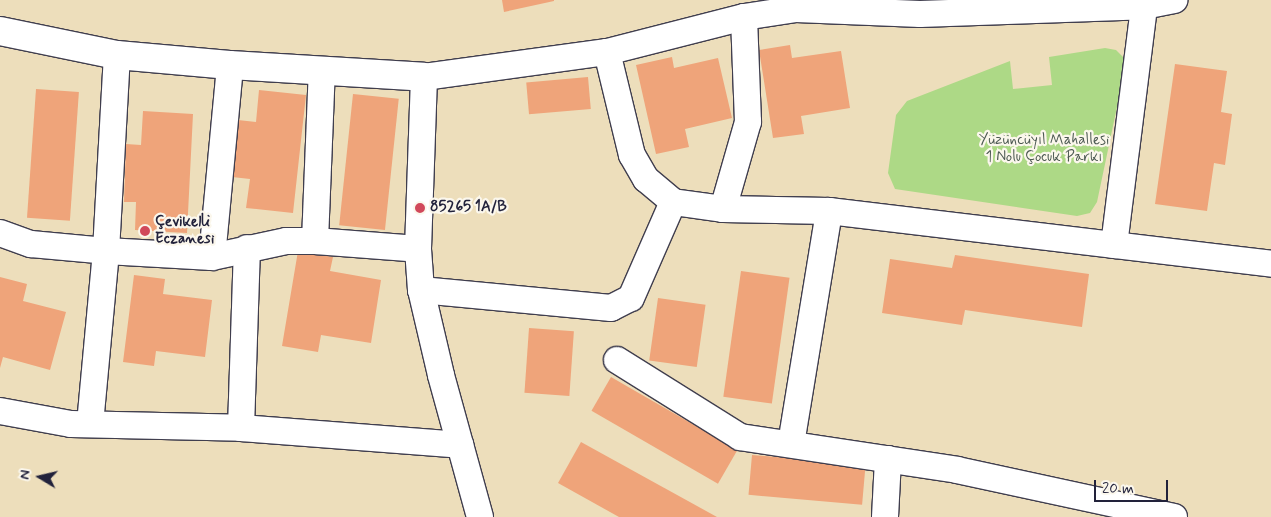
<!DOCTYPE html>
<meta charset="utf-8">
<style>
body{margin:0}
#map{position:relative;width:1271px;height:517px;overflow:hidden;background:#eddebb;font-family:Mynerve,sans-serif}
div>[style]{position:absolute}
.green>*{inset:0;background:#add986}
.building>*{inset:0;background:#efa47a;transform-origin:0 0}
.roads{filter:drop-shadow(1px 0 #403e4e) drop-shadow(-1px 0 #403e4e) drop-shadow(0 1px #403e4e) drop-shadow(0 -1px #403e4e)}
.street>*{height:26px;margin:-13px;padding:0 13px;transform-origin:13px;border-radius:13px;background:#fff}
.secondary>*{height:28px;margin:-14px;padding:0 14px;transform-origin:14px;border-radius:14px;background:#fff}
.dots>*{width:14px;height:14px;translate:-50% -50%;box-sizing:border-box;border:2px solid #fbf7ec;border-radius:50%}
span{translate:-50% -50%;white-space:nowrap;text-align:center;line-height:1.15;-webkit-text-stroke:4.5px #fbf7ec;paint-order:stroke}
.park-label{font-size:15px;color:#4c5952}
.poi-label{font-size:15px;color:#22223b;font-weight:700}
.left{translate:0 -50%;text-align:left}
.north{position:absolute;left:15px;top:452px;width:50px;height:50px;-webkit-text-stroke:4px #fbf7ec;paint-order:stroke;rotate:279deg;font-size:14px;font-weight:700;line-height:20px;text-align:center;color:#22223b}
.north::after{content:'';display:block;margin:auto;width:18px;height:22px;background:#22223b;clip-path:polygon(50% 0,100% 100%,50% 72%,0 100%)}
.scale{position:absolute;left:1094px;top:480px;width:74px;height:22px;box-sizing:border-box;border:2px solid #22223b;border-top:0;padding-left:6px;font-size:15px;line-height:18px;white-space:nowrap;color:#22223b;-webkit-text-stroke:4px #fbf7ec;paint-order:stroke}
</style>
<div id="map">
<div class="green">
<i style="clip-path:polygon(1105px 48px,1116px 50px,1124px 58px,1125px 69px,1097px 202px,1090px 213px,1077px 216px,895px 189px,888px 173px,896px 115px,907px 101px,1010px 61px,1013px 89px,1052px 85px,1049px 57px)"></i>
</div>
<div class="building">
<i style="clip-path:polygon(502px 0,554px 0,554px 1px,504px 12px)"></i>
<i style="clip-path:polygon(790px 45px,792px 58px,841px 51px,850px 108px,801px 116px,804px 134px,773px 138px,759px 50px)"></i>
<i style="clip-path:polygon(672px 57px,674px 68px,718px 58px,732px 118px,685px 129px,689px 147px,656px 154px,636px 65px)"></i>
<i style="clip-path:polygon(1175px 64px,1227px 71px,1221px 112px,1232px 114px,1225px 165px,1214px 163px,1207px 211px,1155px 204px)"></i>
<i style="left:588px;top:77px;width:32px;height:62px;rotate:85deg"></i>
<i style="left:36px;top:89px;width:43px;height:129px;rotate:4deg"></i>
<i style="clip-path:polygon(259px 90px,306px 95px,293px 213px,246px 208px,250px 179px,232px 177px,238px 120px,256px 122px)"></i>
<i style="left:353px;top:94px;width:46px;height:132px;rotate:6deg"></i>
<i style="clip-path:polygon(143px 111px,193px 114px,187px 233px,135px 230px,136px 202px,124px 202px,126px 144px,141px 145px)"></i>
<i style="clip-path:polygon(298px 251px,333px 257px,330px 271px,381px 280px,371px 343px,321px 335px,318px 352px,282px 346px)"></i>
<i style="clip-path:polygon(955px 255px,1089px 274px,1082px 327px,965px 310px,962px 325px,882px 313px,890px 259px,952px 268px)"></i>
<i style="left:741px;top:271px;width:49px;height:127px;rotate:8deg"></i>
<i style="clip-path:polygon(134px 275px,165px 279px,163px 294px,212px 300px,205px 357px,156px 351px,154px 366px,123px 362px)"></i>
<i style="clip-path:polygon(0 277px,27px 284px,23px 301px,66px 312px,50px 370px,3px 357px,0 368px)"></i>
<i style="left:658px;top:298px;width:48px;height:63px;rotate:8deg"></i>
<i style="left:529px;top:328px;width:45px;height:65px;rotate:4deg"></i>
<i style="left:611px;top:377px;width:146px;height:39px;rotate:30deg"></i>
<i style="clip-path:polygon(581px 442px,717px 517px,619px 517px,558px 483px)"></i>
<i style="left:752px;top:455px;width:114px;height:40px;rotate:5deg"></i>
</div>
<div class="roads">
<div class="street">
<i style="left:607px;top:52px;width:106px;rotate:76.4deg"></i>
<i style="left:632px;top:155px;width:28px;rotate:60deg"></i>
<i style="left:646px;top:179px;width:35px;rotate:40deg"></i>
<i style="left:673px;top:202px;width:50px;rotate:8deg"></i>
<i style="left:723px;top:209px;width:106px;rotate:1.1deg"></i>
<i style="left:829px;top:211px;width:445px;rotate:6.8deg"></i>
<i style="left:723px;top:209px;width:91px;rotate:-74deg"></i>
<i style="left:748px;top:122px;width:105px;rotate:-92.2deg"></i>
<i style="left:0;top:233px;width:33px;rotate:20deg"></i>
<i style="left:31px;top:244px;width:75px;rotate:5.3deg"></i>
<i style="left:106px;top:251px;width:106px;rotate:3.2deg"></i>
<i style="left:212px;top:257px;width:76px;rotate:-12.2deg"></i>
<i style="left:286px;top:241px;width:29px"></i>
<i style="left:315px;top:241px;width:103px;rotate:4.4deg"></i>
<i style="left:315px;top:241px;width:171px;rotate:-87.7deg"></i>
<i style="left:1114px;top:245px;width:241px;rotate:-82.8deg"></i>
<i style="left:212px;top:257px;width:193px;rotate:-84.6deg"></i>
<i style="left:421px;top:290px;width:191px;rotate:5.4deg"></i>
<i style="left:611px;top:308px;width:22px;rotate:-27deg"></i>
<i style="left:631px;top:298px;width:105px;rotate:-66.4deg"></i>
<i style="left:617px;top:360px;width:145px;rotate:32deg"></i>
<i style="left:740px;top:437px;width:219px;rotate:8.6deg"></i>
<i style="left:957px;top:470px;width:222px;rotate:12.2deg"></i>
<i style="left:0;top:411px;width:72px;rotate:10.4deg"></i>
<i style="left:71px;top:424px;width:170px;rotate:1.3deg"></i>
<i style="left:241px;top:428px;width:220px;rotate:4.4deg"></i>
<i style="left:90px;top:424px;width:174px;rotate:-84.7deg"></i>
<i style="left:106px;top:251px;width:196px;rotate:-86.8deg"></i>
<i style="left:241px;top:428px;width:180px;rotate:-88.1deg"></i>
<i style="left:791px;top:444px;width:236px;rotate:-80.7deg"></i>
<i style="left:480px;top:517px;width:147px;rotate:-105.4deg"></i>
<i style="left:441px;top:375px;width:87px;rotate:-103.2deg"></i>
<i style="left:421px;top:290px;width:41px;rotate:-94.2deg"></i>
<i style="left:418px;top:249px;width:172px;rotate:-88deg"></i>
<i style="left:424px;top:77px;width:185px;rotate:-7.8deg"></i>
<i style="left:607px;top:52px;width:141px;rotate:-14.3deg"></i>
<i style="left:744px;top:17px;width:53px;rotate:-8.7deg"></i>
<i style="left:796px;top:9px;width:124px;rotate:2.3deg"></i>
<i style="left:920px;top:14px;width:224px;rotate:-2deg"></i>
<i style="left:1144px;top:6px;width:31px;rotate:-11deg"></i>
<i style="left:885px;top:517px;width:58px;rotate:-87deg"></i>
</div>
<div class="secondary">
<i style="left:0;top:31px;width:119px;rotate:11.6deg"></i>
<i style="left:117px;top:55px;width:113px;rotate:5.1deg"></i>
<i style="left:230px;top:65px;width:194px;rotate:3.5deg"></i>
</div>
</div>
<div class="dots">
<i style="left:420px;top:208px;background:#d1495b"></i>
<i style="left:145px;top:231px;background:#d1495b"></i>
</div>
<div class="park-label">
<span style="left:1044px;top:149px">Yüzüncüyıl Mahallesi<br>1 Nolu Çocuk Parkı</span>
</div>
<div class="poi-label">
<span class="left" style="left:430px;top:208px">85265 1A/B</span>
<span class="left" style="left:155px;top:231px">Çevikelli<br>Eczanesi</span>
</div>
<div class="north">N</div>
<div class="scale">20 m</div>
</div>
